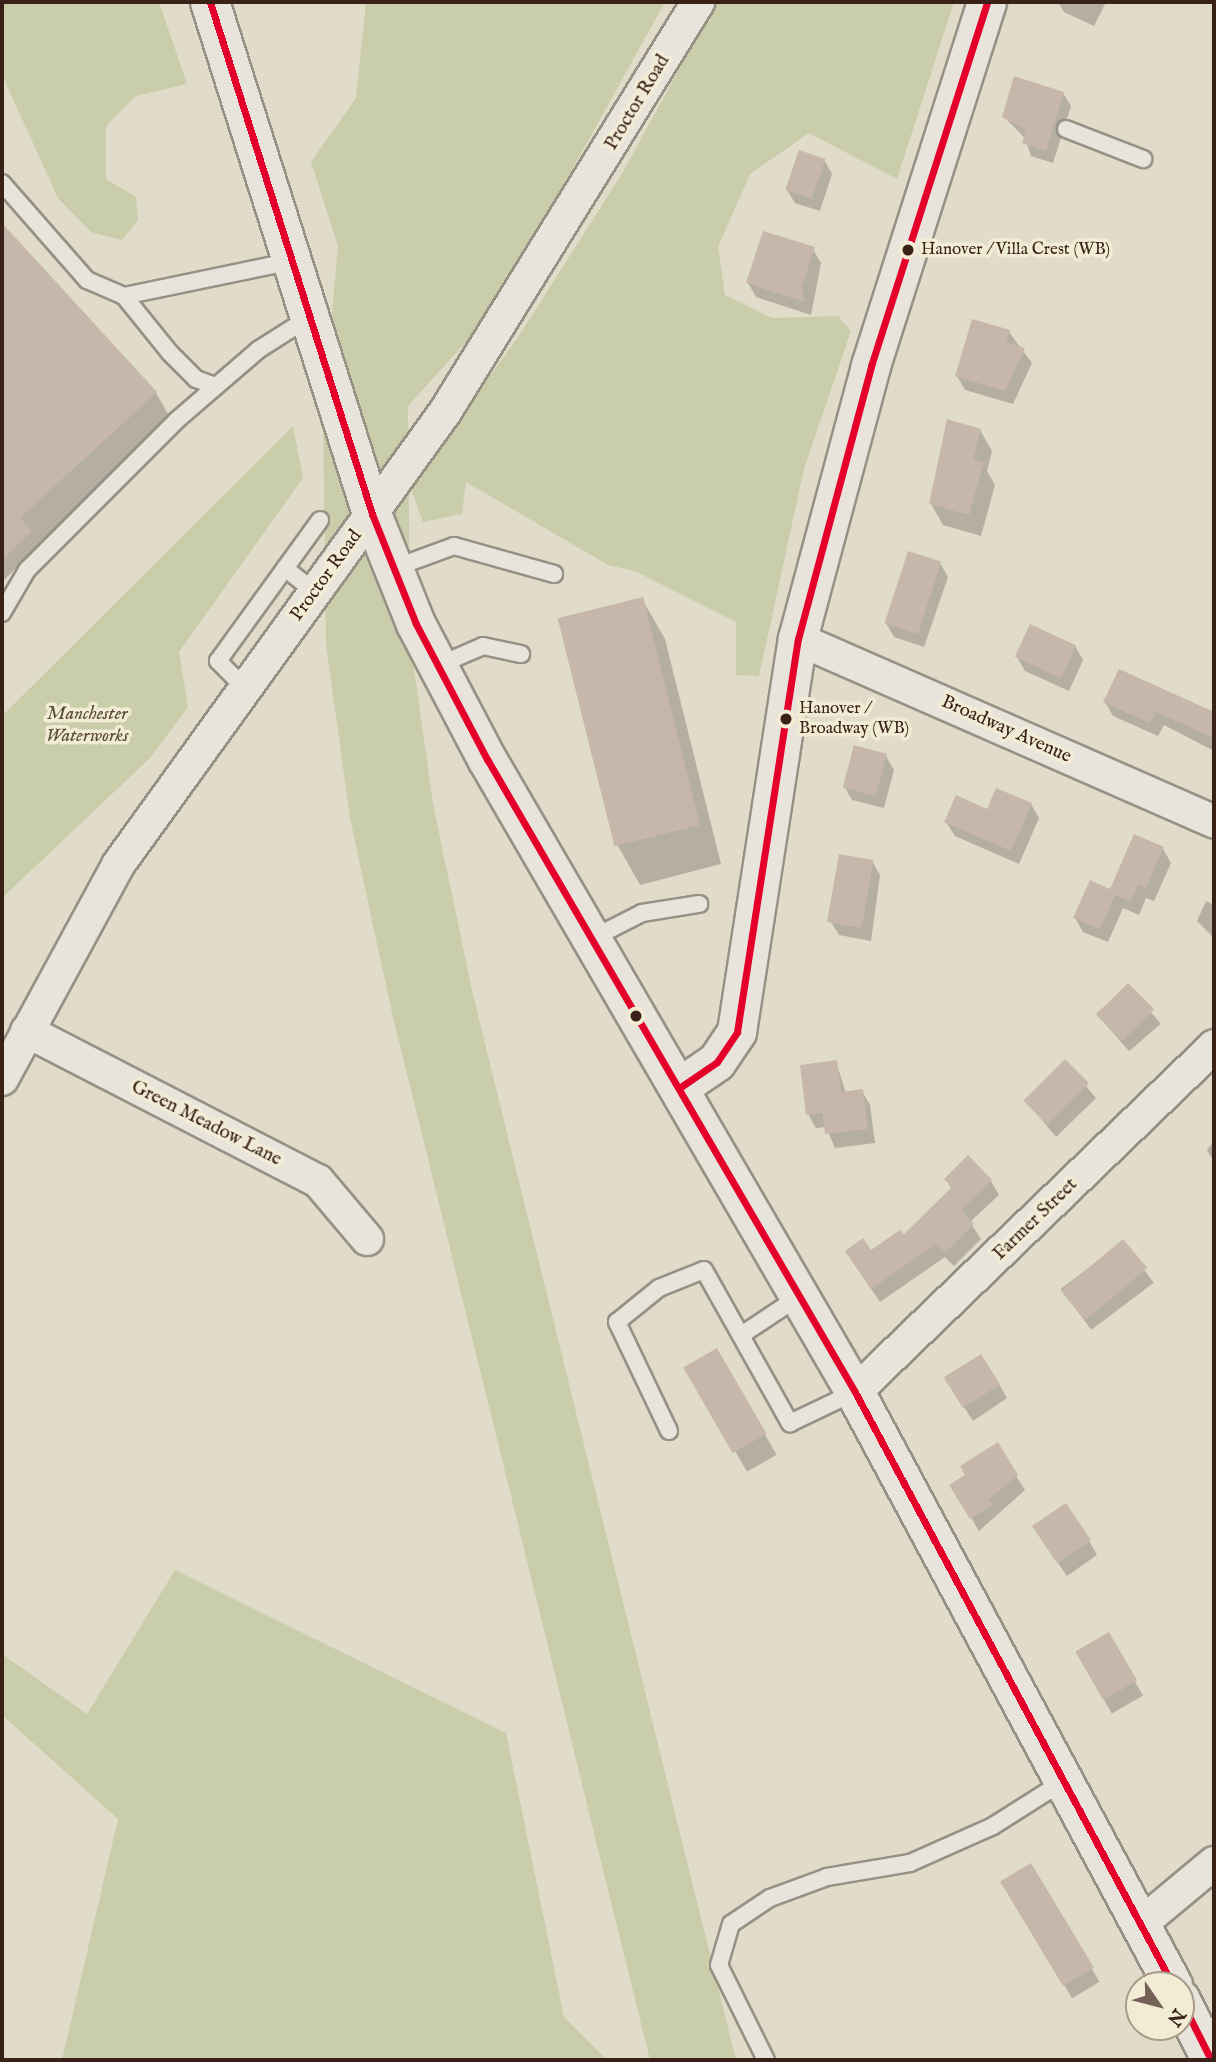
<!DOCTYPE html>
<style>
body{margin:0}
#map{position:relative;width:1216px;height:2062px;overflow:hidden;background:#e1dbc9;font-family:"IM FELL English",serif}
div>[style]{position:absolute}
.green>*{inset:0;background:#cacdaa}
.shadow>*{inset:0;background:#0003;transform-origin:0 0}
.building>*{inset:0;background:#c7b7ab;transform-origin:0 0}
.roads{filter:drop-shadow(2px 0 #979085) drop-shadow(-2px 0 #979085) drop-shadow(0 2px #979085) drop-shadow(0 -2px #979085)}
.lane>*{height:16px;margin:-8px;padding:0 8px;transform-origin:8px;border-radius:8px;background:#e8e4db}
.street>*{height:32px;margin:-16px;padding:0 16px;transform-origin:16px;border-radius:16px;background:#e8e4db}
.secondary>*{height:38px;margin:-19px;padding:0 19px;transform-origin:19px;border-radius:19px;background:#e8e4db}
.bus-1>*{height:7px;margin:-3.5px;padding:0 3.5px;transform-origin:3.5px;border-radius:3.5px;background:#e4002b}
.dots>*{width:19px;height:19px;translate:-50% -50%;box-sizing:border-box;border:4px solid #f2ecd5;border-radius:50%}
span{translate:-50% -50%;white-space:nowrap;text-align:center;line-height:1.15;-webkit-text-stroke:7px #f2ecd5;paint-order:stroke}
.bus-label{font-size:17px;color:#392118}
.left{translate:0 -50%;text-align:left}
.street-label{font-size:19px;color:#392118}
.park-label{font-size:19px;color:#594936;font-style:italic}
.frame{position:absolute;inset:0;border:4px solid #392118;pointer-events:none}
.north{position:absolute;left:1125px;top:1971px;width:70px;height:70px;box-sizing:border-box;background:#f2ecd5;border:2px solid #a89b89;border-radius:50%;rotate:125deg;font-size:19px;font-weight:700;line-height:28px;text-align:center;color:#392118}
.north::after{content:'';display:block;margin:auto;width:24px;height:32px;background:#746256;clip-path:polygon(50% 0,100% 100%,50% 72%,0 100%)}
</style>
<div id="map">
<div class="green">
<i style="clip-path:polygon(2px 2px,159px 2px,187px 84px,136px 96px,106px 126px,106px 179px,136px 197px,138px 220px,122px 240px,91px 232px,58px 198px,2px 75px)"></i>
<i style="clip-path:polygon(366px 2px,665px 2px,494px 311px,408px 406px,410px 640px,433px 804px,473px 995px,736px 2060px,650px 2060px,392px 1013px,350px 818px,326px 644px,323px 410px,338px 246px,311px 162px,356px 98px)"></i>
<i style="clip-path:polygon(716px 2px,954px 2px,897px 179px,809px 133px,750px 174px,718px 247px,725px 295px,772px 318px,838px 316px,851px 331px,804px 469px,759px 676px,736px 675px,736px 622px,635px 571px,608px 565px,466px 482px,462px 514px,423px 522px,409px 484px,517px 339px,623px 172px)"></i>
<i style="clip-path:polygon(293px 426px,303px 478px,179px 652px,188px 707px,150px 758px,2px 898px,2px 716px)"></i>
<i style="clip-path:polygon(175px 1570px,506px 1733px,564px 2017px,607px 2060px,62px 2060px,118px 1819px,2px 1715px,2px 1654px,87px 1714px)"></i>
</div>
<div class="shadow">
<i style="clip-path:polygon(1058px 2px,1106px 2px,1094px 26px,1064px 12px)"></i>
<i style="clip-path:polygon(1063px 93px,1071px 106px,1053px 163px,1031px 156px,1025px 138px,1004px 117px)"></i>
<i style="clip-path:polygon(824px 160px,832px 174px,820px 211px,795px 203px,787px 190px)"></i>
<i style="clip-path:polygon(2px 226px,156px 393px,172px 421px,38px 544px,47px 560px,25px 580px,15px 569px,2px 582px)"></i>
<i style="clip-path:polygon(813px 249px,821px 263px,811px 315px,756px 297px,748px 283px)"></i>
<i style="clip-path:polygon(1009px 332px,1032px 363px,1013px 404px,965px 390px,957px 376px)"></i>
<i style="clip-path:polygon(980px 430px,992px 451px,987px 471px,995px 485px,981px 536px,943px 525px,931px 504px)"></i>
<i style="clip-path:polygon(940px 563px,948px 577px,924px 647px,894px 637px,886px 623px)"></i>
<i style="clip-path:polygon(642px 599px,665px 639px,721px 864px,640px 885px,618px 846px)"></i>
<i style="clip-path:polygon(1075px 646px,1083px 660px,1069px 691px,1025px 671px,1017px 657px)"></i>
<i style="clip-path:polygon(1120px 671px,1214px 713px,1214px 751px,1164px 725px,1158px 736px,1113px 716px,1105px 702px)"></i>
<i style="clip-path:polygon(886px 756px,894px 770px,884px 808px,852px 800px,844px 786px)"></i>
<i style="clip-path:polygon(1031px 804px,1039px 818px,1019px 864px,955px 836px,946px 822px)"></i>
<i style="clip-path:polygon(1163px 849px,1171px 863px,1154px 901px,1146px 898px,1139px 915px,1123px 908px,1108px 942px,1083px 932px,1075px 918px)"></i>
<i style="clip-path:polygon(872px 861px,880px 875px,871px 941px,839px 935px,831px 922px)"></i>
<i style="clip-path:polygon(1206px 901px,1214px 905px,1214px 938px,1197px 921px)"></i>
<i style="left:1128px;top:986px;width:50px;height:42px;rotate:49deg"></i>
<i style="clip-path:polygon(1065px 1061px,1096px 1098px,1056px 1137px,1026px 1101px)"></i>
<i style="clip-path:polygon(836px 1062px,846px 1093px,862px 1091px,870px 1105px,875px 1143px,835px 1148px,826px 1127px,816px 1128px,808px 1114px)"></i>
<i style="clip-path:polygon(1214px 1141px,1214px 1162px,1207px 1150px)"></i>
<i style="clip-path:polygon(946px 1179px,991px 1181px,999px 1195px,970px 1222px,981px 1239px,954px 1266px,945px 1257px,880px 1302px,855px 1265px,903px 1237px,952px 1190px)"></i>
<i style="left:1123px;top:1242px;width:51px;height:78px;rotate:53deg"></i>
<i style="left:716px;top:1350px;width:121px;height:34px;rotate:60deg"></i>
<i style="clip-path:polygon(999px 1384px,1007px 1398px,973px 1421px,954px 1392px)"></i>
<i style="clip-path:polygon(1016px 1476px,1025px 1490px,979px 1531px,952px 1485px)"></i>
<i style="clip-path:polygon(1042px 1540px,1089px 1541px,1097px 1555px,1067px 1576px)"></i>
<i style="left:1108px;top:1635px;width:70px;height:36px;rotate:60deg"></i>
<i style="left:1030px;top:1866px;width:135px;height:32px;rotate:59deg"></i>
</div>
<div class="building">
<i style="clip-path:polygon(1014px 76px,1064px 92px,1046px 151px,1022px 143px,1026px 130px,1002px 117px)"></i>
<i style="left:799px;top:150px;width:28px;height:42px;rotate:19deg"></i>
<i style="clip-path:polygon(2px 223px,157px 392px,20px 518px,32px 531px,2px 560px)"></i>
<i style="clip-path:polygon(763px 231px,815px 247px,802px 287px,805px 302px,746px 283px)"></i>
<i style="clip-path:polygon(972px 319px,1010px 330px,1006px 342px,1025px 348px,1005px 391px,955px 376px)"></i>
<i style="clip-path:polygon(947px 419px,981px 429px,973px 459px,984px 462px,969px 515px,929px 504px)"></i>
<i style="left:908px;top:551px;width:35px;height:76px;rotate:18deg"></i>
<i style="left:643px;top:597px;width:235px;height:88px;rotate:76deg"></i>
<i style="left:1030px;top:624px;width:51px;height:36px;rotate:25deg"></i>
<i style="clip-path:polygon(1119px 669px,1214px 712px,1214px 738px,1156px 712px,1150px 723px,1103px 702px)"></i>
<i style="left:854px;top:745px;width:34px;height:44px;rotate:15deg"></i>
<i style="clip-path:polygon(996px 788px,1032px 803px,1011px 851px,944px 822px,956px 795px,987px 809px)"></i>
<i style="clip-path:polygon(1134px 834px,1164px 847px,1146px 888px,1138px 885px,1131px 902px,1115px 895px,1100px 929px,1073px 918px,1090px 880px,1110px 889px)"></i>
<i style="left:839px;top:854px;width:35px;height:69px;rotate:10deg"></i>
<i style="left:1128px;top:983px;width:37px;height:45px;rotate:45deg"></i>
<i style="left:1065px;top:1059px;width:34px;height:59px;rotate:45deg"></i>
<i style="clip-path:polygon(837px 1060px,841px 1092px,863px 1089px,868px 1129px,825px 1134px,822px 1113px,806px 1115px,800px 1065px)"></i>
<i style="clip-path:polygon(968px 1155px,992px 1180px,961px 1210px,974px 1224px,945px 1253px,936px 1244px,871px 1289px,845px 1251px,863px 1238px,871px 1250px,900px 1230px,904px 1234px,952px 1187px,944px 1179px)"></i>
<i style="left:1123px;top:1239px;width:38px;height:81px;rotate:50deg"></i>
<i style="left:717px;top:1348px;width:99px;height:39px;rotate:60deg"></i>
<i style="left:981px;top:1354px;width:36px;height:44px;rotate:58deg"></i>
<i style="clip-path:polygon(998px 1442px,1018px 1475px,989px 1499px,993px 1505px,970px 1519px,949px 1485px,965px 1475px,960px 1466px)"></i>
<i style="left:1066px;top:1503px;width:45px;height:41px;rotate:56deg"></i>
<i style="left:1109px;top:1632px;width:56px;height:39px;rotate:60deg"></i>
<i style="left:1031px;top:1863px;width:122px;height:36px;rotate:59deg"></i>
</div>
<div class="roads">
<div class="lane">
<i style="left:1066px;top:129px;width:83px;rotate:21.3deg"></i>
<i style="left:2px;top:183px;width:129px;rotate:48.8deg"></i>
<i style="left:87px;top:280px;width:40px;rotate:23.4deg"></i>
<i style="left:124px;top:296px;width:173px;rotate:-11.7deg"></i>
<i style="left:124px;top:296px;width:73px;rotate:51.1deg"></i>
<i style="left:170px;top:353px;width:37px;rotate:45deg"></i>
<i style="left:196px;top:379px;width:20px;rotate:20deg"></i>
<i style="left:285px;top:568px;width:38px;rotate:39deg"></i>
<i style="left:394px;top:568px;width:64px;rotate:-20.1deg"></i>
<i style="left:454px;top:546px;width:104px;rotate:15.6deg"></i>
<i style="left:2px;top:613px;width:50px;rotate:-59.8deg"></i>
<i style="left:27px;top:570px;width:212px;rotate:-45deg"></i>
<i style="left:177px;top:420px;width:107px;rotate:-40.8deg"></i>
<i style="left:258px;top:350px;width:62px;rotate:-32.4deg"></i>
<i style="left:437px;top:666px;width:50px;rotate:-23.5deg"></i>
<i style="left:483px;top:646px;width:39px;rotate:12deg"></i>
<i style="left:244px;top:687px;width:37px;rotate:-135deg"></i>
<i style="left:218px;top:661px;width:174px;rotate:-54.1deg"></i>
<i style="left:591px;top:939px;width:57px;rotate:-27deg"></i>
<i style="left:642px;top:913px;width:58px;rotate:-9deg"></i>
<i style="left:743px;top:1334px;width:69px;rotate:-33.7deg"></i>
<i style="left:669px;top:1431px;width:121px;rotate:-115.5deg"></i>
<i style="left:617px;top:1322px;width:54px;rotate:-39deg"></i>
<i style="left:659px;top:1288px;width:48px;rotate:-21.8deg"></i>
<i style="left:704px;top:1270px;width:176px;rotate:60.7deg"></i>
<i style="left:790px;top:1423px;width:72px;rotate:-25.5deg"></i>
<i style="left:766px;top:2060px;width:106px;rotate:-116.3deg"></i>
<i style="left:719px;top:1965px;width:43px;rotate:-73.7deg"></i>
<i style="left:731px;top:1924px;width:47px;rotate:-33.7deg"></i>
<i style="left:770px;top:1898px;width:61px;rotate:-20.2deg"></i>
<i style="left:827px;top:1877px;width:84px;rotate:-9.6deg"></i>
<i style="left:910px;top:1863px;width:91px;rotate:-24deg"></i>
<i style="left:993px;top:1826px;width:84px;rotate:-32.4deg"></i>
</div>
<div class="street">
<i style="left:798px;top:639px;width:454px;rotate:23.7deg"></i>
<i style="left:27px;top:1031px;width:327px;rotate:27.3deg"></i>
<i style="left:318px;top:1181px;width:76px;rotate:49.8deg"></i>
<i style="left:2px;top:1079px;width:243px;rotate:-61.5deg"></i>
<i style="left:118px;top:865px;width:559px;rotate:-54.18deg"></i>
<i style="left:445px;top:412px;width:482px;rotate:-58.3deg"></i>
<i style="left:855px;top:1392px;width:499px;rotate:-43.9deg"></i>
<i style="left:1142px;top:1923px;width:94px;rotate:-39.8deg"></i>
</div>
<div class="secondary">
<i style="left:210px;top:2px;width:537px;rotate:72.44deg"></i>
<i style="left:372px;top:514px;width:118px;rotate:68.2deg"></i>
<i style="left:416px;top:624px;width:153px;rotate:62.3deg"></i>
<i style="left:487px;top:759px;width:732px;rotate:59.83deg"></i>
<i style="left:855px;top:1392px;width:673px;rotate:61.8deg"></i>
<i style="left:682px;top:1086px;width:42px;rotate:-34.4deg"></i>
<i style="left:717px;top:1062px;width:36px;rotate:-56deg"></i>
<i style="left:737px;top:1032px;width:398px;rotate:-81.2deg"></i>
<i style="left:798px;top:639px;width:283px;rotate:-75deg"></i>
<i style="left:871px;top:366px;width:382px;rotate:-72.3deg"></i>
<i style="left:1181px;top:2000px;width:67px;rotate:63.4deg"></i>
</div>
</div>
<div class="bus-1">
<i style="left:210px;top:2px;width:537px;rotate:72.44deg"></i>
<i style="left:372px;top:514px;width:118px;rotate:68.2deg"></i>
<i style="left:416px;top:624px;width:153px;rotate:62.3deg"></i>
<i style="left:487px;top:759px;width:732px;rotate:59.83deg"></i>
<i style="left:855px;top:1392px;width:673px;rotate:61.8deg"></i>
<i style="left:682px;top:1086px;width:42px;rotate:-34.4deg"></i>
<i style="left:717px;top:1062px;width:36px;rotate:-56deg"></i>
<i style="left:737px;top:1032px;width:398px;rotate:-81.2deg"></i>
<i style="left:798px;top:639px;width:283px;rotate:-75deg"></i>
<i style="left:871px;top:366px;width:382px;rotate:-72.3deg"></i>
<i style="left:1181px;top:2000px;width:67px;rotate:63.4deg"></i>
</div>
<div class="dots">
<i style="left:908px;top:250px;background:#392118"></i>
<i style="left:786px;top:719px;background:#392118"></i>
<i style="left:636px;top:1016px;background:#392118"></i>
</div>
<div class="bus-label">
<span class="left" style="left:921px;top:250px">Hanover / Villa Crest (WB)</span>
<span class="left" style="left:799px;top:719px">Hanover /<br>Broadway (WB)</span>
</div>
<div class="street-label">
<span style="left:638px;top:103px;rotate:-59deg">Proctor Road</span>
<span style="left:327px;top:576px;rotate:-54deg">Proctor Road</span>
<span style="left:1006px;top:730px;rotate:24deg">Broadway Avenue</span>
<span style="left:206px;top:1124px;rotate:27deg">Green Meadow Lane</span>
<span style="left:1036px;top:1220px;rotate:-44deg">Farmer Street</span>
</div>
<div class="park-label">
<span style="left:87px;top:726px">Manchester<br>Waterworks</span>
</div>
<div class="frame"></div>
<div class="north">N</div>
</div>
